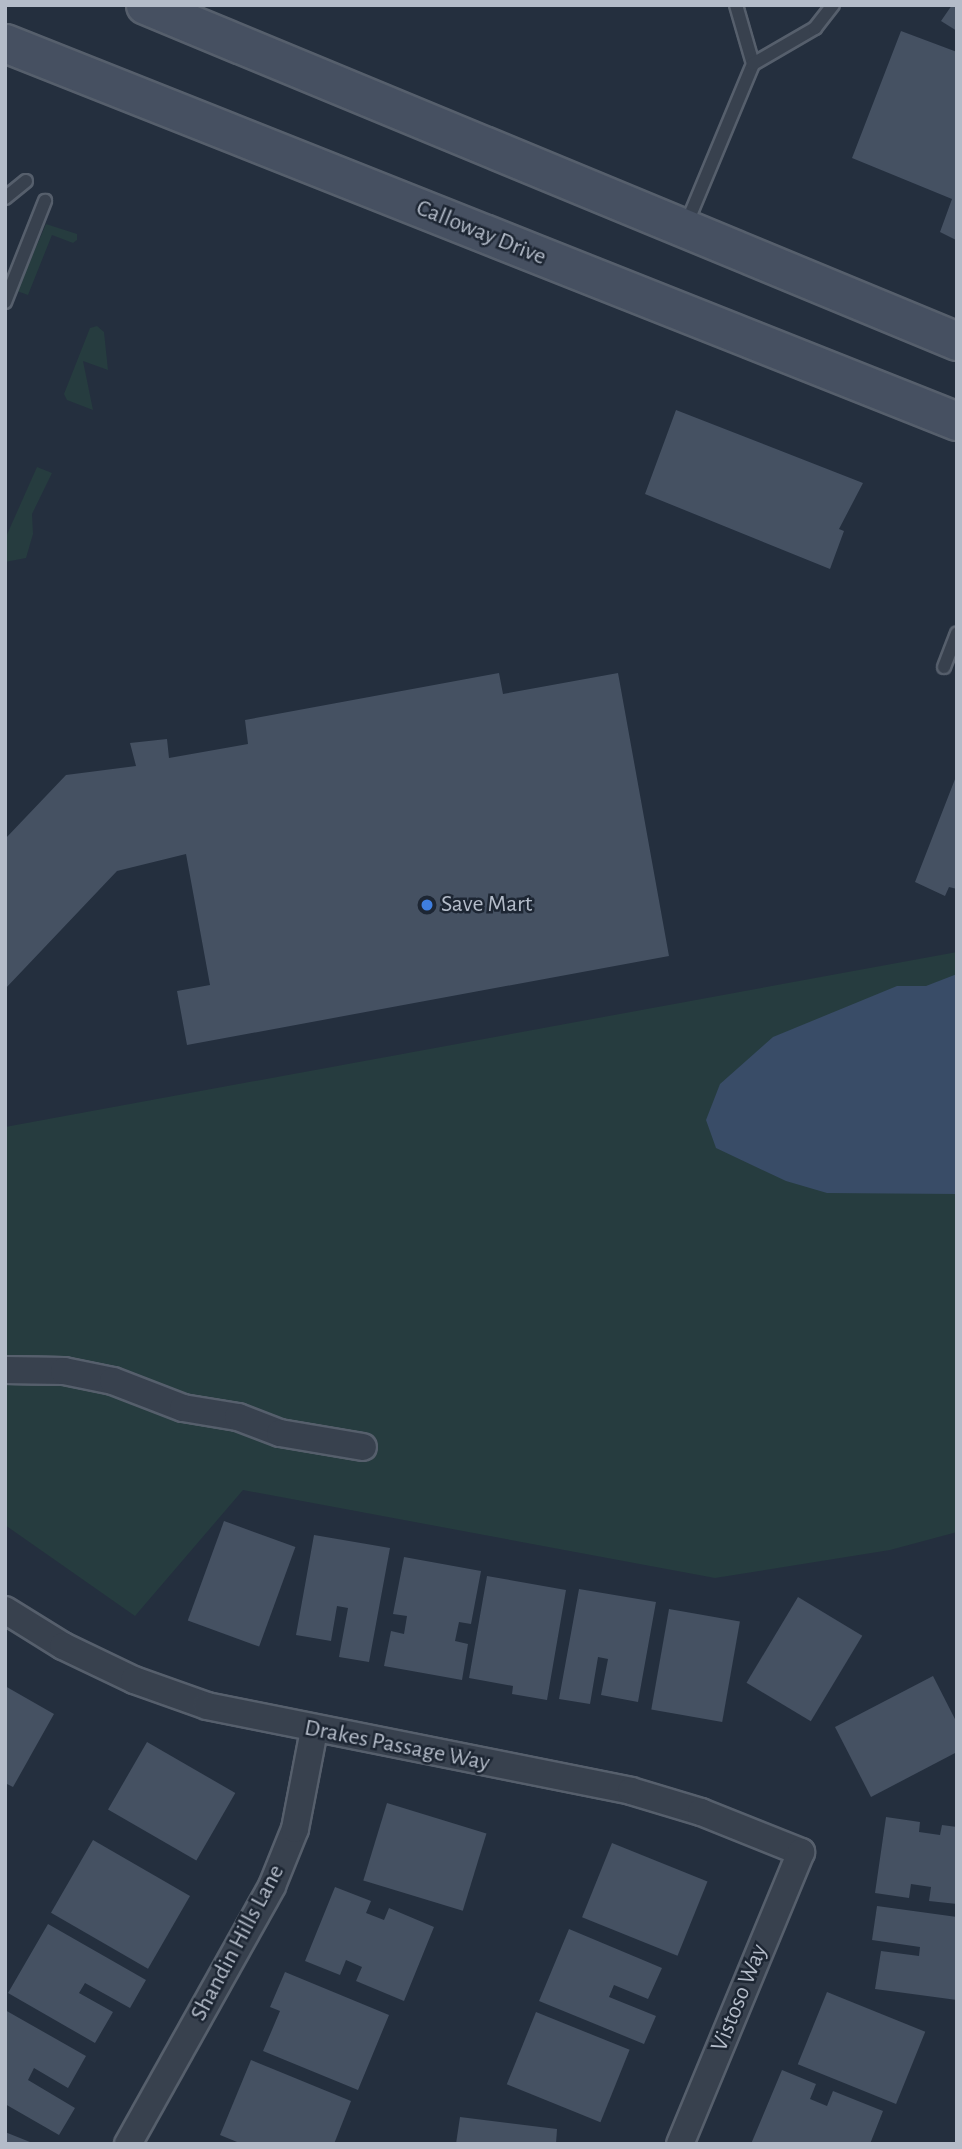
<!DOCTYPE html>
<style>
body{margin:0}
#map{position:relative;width:962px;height:2149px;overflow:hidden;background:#242f3e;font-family:"Alegreya Sans",sans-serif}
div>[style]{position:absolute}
.green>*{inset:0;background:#263c3f}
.water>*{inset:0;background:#394c67}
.building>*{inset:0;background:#455162;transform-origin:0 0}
.roads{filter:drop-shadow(2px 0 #565f6c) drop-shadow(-2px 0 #565f6c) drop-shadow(0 2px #565f6c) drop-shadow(0 -2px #565f6c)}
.service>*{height:12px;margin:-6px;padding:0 6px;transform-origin:6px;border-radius:6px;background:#38414e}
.minor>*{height:26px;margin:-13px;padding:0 13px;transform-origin:13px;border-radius:13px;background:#38414e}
.secondary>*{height:37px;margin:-18.5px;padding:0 18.5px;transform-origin:18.5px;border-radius:18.5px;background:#465061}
.dots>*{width:19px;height:19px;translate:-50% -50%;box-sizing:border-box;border:4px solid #1d2633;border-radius:50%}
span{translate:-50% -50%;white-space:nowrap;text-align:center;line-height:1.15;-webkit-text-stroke:5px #1d2633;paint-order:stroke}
.street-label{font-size:24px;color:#b4bcc9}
.poi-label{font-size:24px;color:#b4bcc9}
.left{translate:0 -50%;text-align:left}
.frame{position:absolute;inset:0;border:7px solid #b4bcc9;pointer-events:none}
</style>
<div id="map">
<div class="green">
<i style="clip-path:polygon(46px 224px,77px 234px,77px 240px,73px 243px,52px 235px,28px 295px,17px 291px)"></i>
<i style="clip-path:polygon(97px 326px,104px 332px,108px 370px,83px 361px,93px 410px,67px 400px,64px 394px,90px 328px)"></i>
<i style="clip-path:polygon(37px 467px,52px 473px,32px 514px,33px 534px,26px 558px,5px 562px,5px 539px)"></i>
<i style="clip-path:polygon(957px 952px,957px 1532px,890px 1550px,715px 1578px,243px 1490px,135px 1616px,5px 1525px,5px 1127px)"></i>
</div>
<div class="water">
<i style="clip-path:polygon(957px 974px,957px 1194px,827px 1193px,786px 1181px,716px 1148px,706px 1120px,720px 1084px,773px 1037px,897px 986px,926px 986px)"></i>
</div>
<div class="building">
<i style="clip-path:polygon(952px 5px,957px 5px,957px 31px,941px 21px)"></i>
<i style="clip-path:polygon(901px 31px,957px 52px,956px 240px,940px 232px,952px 199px,852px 158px)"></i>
<i style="clip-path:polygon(676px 410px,863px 483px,839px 529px,844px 531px,830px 569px,645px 494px)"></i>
<i style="clip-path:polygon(499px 673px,503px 694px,618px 673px,669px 956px,187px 1045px,177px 991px,210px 985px,186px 854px,117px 871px,5px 989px,5px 839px,66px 775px,136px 766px,130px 743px,167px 739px,169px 758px,248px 744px,245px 720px)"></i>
<i style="clip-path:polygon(957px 774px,957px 889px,949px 887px,945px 896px,915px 882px)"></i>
<i style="left:224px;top:1521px;width:76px;height:106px;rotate:20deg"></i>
<i style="clip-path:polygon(314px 1535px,390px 1548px,369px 1662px,339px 1657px,348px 1608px,337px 1606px,331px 1641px,296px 1635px)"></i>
<i style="clip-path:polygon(404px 1557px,481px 1571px,471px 1624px,459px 1622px,455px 1641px,468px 1644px,462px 1680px,384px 1666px,391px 1631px,404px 1634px,407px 1616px,393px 1614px)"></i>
<i style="clip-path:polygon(487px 1576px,566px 1590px,547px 1700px,512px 1694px,513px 1686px,469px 1678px)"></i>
<i style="clip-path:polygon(579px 1589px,656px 1602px,638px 1702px,601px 1695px,608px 1659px,598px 1657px,590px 1704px,559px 1699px)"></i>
<i style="left:798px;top:1597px;width:75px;height:100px;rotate:31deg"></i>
<i style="left:669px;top:1609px;width:72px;height:102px;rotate:10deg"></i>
<i style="clip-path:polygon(933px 1676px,957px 1723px,957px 1752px,871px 1797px,835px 1727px)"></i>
<i style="clip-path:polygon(5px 1686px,54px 1714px,13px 1787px,5px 1783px)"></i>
<i style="left:147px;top:1742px;width:102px;height:78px;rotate:30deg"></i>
<i style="left:387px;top:1803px;width:104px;height:81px;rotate:17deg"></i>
<i style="clip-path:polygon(886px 1817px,920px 1822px,919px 1832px,940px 1835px,942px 1825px,957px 1827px,957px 1904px,929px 1901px,931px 1887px,911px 1884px,909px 1898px,875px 1893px)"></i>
<i style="left:93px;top:1840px;width:112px;height:84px;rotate:30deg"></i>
<i style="left:612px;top:1843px;width:103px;height:80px;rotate:22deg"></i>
<i style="clip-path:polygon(335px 1887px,371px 1901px,366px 1913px,384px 1920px,389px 1908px,434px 1927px,404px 2001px,356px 1981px,362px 1967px,346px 1960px,340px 1975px,305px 1961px)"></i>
<i style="clip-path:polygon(877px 1906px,957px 1917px,957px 2000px,875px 1989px,881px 1951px,919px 1956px,920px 1947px,872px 1940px)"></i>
<i style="clip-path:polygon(48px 1924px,146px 1980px,130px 2008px,85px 1983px,79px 1993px,113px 2012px,95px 2043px,8px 1993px)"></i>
<i style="clip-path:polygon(569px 1929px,662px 1968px,648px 1999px,614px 1985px,609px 1997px,656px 2016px,644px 2044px,539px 2001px)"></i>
<i style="clip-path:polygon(285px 1972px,389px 2015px,358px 2090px,263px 2051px,280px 2011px,270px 2007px)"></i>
<i style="left:827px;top:1992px;width:106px;height:78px;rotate:22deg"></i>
<i style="clip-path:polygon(5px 2010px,86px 2056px,68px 2088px,34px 2068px,28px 2080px,75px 2108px,59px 2135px,5px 2104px)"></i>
<i style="left:536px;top:2012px;width:101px;height:78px;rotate:22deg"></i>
<i style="clip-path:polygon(251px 2060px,351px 2101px,334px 2144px,242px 2144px,220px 2135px)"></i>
<i style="clip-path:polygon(782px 2070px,816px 2084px,810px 2099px,827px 2106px,833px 2091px,883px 2111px,870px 2144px,751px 2144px)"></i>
<i style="clip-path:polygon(460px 2117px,557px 2129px,556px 2144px,456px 2144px)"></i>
<i style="clip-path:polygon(5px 2132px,35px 2144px,5px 2144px)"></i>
</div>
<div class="roads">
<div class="service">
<i style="left:736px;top:5px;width:61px;rotate:73.9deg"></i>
<i style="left:5px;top:198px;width:27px;rotate:-39deg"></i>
<i style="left:686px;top:225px;width:174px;rotate:-67.4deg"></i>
<i style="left:753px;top:64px;width:72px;rotate:-30.1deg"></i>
<i style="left:815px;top:28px;width:29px;rotate:-52deg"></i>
<i style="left:5px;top:302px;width:109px;rotate:-68.4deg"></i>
<i style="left:944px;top:667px;width:36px;rotate:-69deg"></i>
</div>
<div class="minor">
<i style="left:5px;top:1370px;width:59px;rotate:1deg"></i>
<i style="left:64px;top:1371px;width:50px;rotate:11.5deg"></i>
<i style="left:113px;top:1381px;width:75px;rotate:21.1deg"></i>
<i style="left:183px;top:1408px;width:56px;rotate:9.3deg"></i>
<i style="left:238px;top:1417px;width:45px;rotate:20.9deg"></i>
<i style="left:280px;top:1433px;width:84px;rotate:9.6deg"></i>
<i style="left:5px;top:1610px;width:68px;rotate:31.8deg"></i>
<i style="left:63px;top:1646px;width:79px;rotate:25.6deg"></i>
<i style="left:134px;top:1680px;width:77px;rotate:19.6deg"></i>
<i style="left:207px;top:1706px;width:432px;rotate:11.3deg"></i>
<i style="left:631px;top:1791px;width:73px;rotate:16.7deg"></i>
<i style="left:701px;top:1812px;width:108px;rotate:21.8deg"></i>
<i style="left:801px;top:1852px;width:316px;rotate:112.5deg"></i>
<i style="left:128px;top:2144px;width:295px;rotate:-60.8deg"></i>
<i style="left:272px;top:1886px;width:61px;rotate:-68deg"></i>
<i style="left:295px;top:1829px;width:101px;rotate:-79.1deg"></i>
</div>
<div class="secondary">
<i style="left:145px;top:5px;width:879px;rotate:22.48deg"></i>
<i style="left:5px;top:43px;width:1024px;rotate:21.66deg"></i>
</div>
</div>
<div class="dots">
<i style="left:427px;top:905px;background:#3f7fe0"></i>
</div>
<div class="street-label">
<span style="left:481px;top:233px;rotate:22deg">Calloway Drive</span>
<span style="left:397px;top:1746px;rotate:11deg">Drakes Passage Way</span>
<span style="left:238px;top:1943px;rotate:-62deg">Shandin Hills Lane</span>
<span style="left:740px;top:1998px;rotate:-68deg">Vistoso Way</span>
</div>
<div class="poi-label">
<span class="left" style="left:441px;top:905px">Save Mart</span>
</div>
<div class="frame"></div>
</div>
